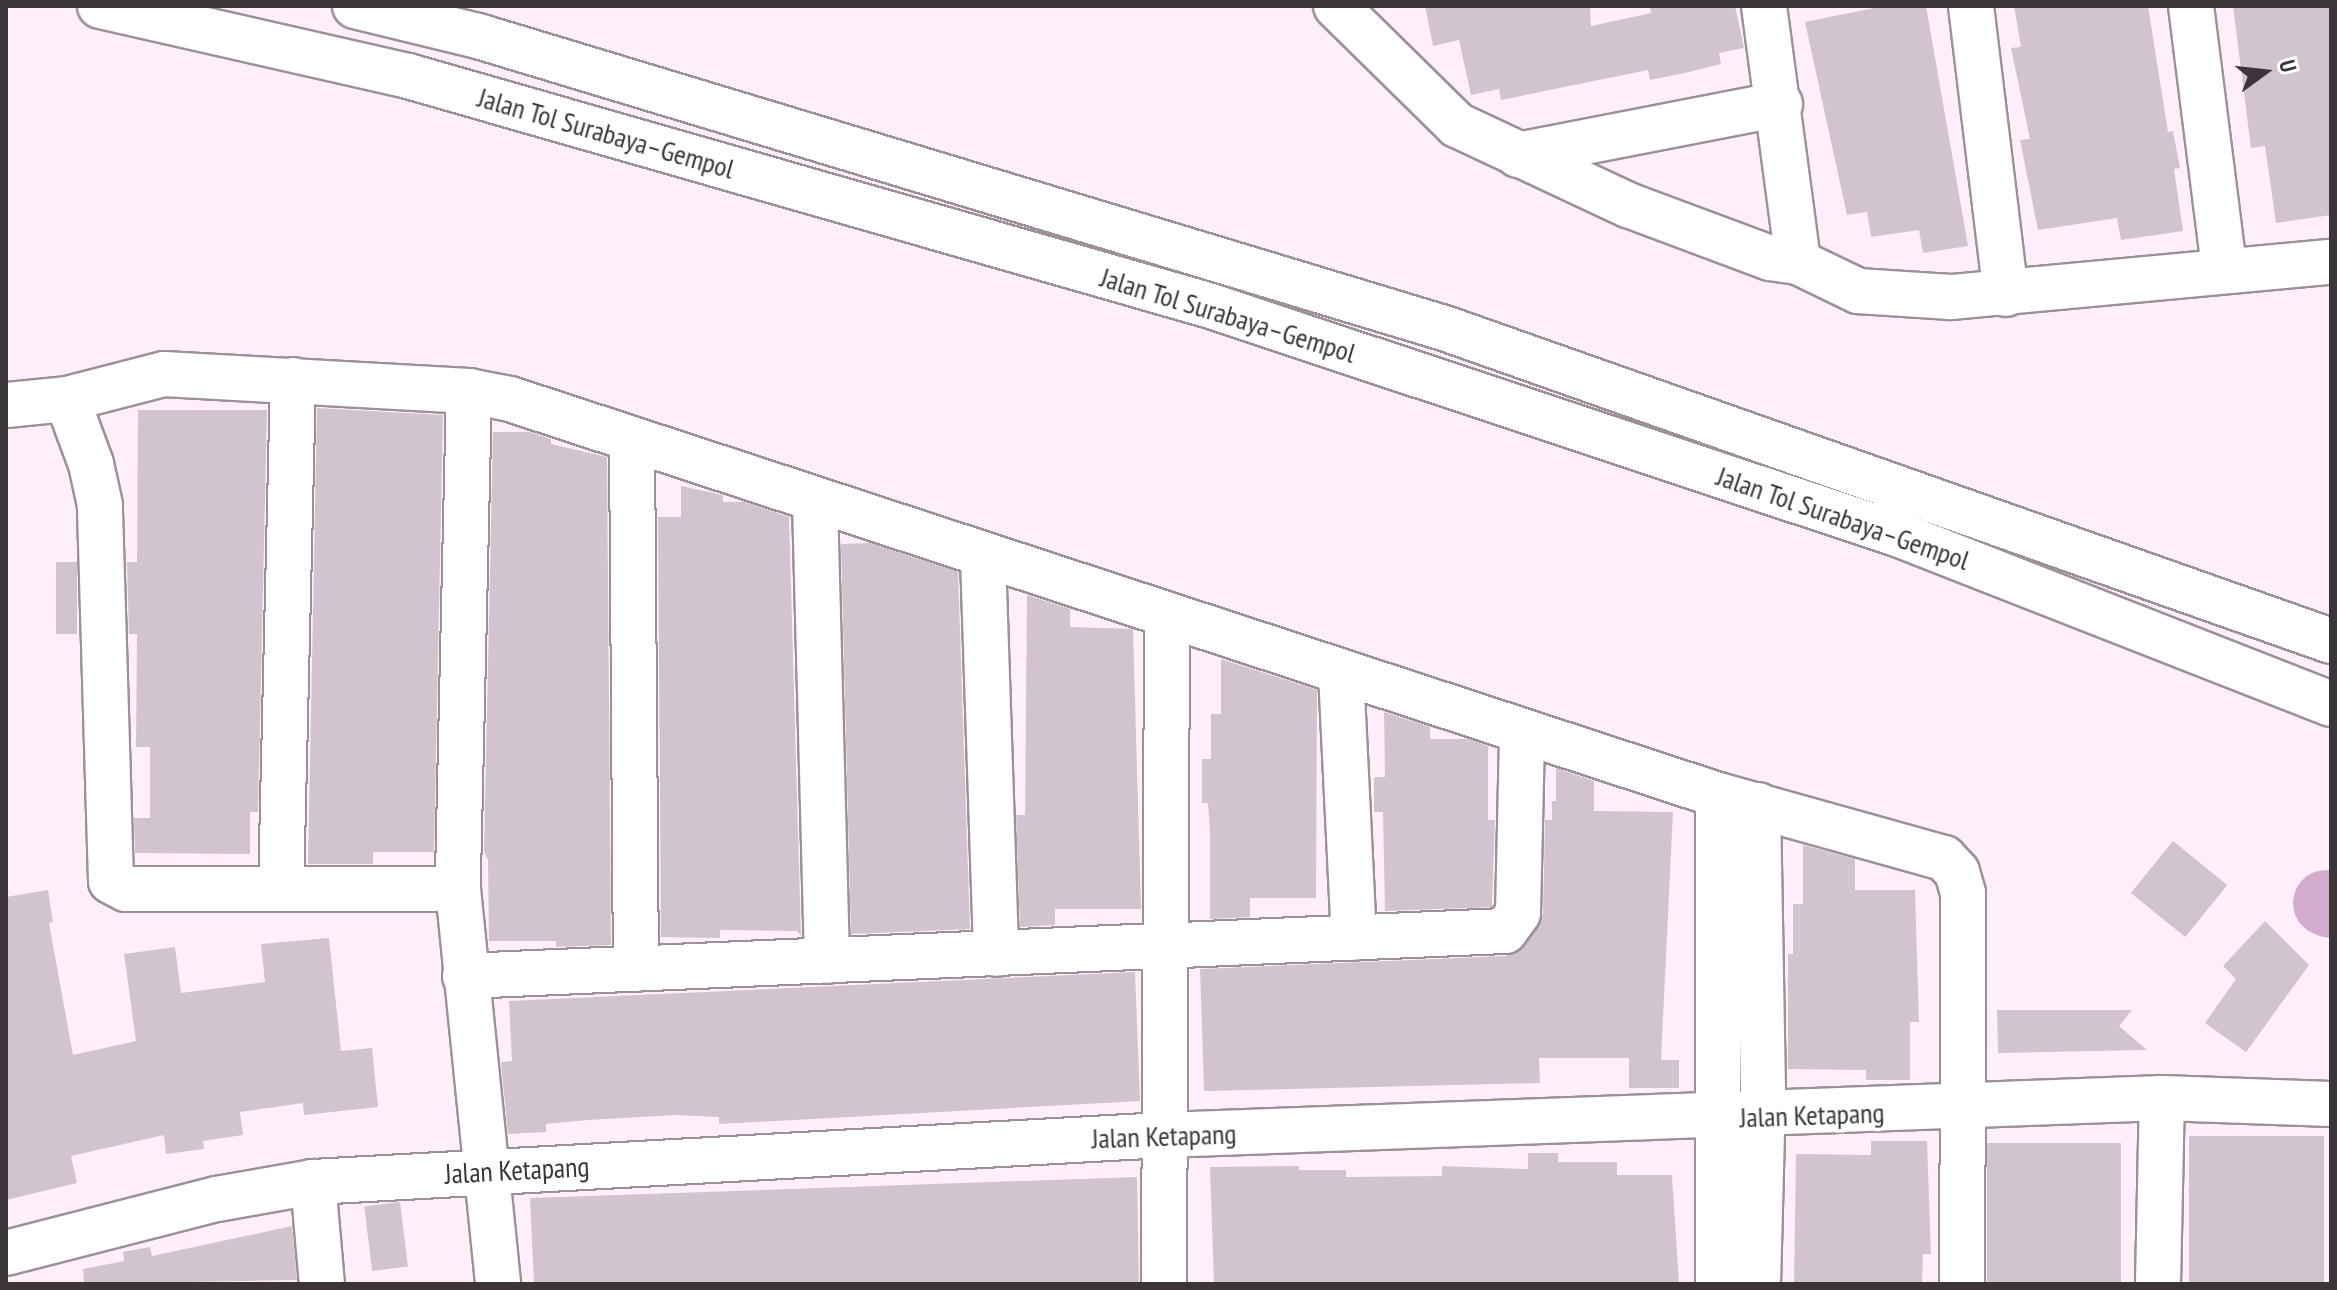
<!DOCTYPE html>
<meta charset="utf-8">
<style>
body{margin:0}
#map{position:relative;width:2337px;height:1290px;overflow:hidden;background:#feeffb;font-family:"PT Sans Narrow",sans-serif}
div>[style]{position:absolute}
.river>*{height:66px;margin:-33px;padding:0 33px;transform-origin:33px;border-radius:33px;background:#d4adce}
.building>*{inset:0;background:#d2c4cf;transform-origin:0 0}
.roads{filter:drop-shadow(2px 0 #9d909b) drop-shadow(-2px 0 #9d909b) drop-shadow(0 2px #9d909b) drop-shadow(0 -2px #9d909b)}
.minor>*{height:44px;margin:-22px;padding:0 22px;transform-origin:22px;border-radius:22px;background:#fff}
.highway>*{height:44px;margin:-22px;padding:0 22px;transform-origin:22px;border-radius:22px;background:#fff}
span{translate:-50% -50%;white-space:nowrap;text-align:center;line-height:1.15;-webkit-text-stroke:7px #fff;paint-order:stroke}
.street-label{font-size:28px;color:#3b353a}
.frame{position:absolute;inset:0;border:8px solid #3b353a;pointer-events:none}
.north{position:absolute;left:2225px;top:32px;width:80px;height:80px;-webkit-text-stroke:6px #fff;paint-order:stroke;rotate:75deg;font-size:22px;font-weight:700;line-height:32px;text-align:center;color:#3b353a}
.north::after{content:'';display:block;margin:auto;width:28px;height:36px;background:#3b353a;clip-path:polygon(50% 0,100% 100%,50% 72%,0 100%)}
</style>
<div id="map">
<div class="river">
<i style="left:2326px;top:903px;width:5px;rotate:22deg"></i>
</div>
<div class="building">
<i style="clip-path:polygon(1425px 6px,1590px 6px,1591px 26px,1651px 13px,1650px 6px,1735px 6px,1744px 48px,1719px 53px,1721px 64px,1685px 73px,1650px 80px,1648px 70px,1501px 100px,1499px 89px,1471px 95px,1459px 40px,1433px 46px)"></i>
<i style="clip-path:polygon(1884px 6px,1926px 6px,1968px 246px,1923px 253px,1919px 230px,1871px 237px,1867px 212px,1847px 215px,1805px 22px)"></i>
<i style="clip-path:polygon(2014px 6px,2148px 6px,2168px 132px,2173px 131px,2180px 168px,2174px 169px,2183px 231px,2121px 240px,2117px 218px,2038px 230px,2020px 140px,2030px 139px,2011px 48px,2021px 47px)"></i>
<i style="clip-path:polygon(2233px 6px,2331px 6px,2331px 215px,2276px 223px,2265px 146px,2251px 148px)"></i>
<i style="clip-path:polygon(317px 408px,443px 415px,434px 852px,373px 852px,373px 864px,308px 864px)"></i>
<i style="clip-path:polygon(138px 410px,267px 410px,258px 812px,250px 812px,250px 854px,135px 853px,134px 818px,150px 818px,150px 747px,136px 747px,137px 634px,129px 634px,127px 562px,137px 562px)"></i>
<i style="clip-path:polygon(493px 432px,530px 432px,551px 439px,551px 444px,607px 457px,611px 945px,556px 947px,556px 941px,489px 941px,488px 860px,484px 851px)"></i>
<i style="clip-path:polygon(681px 486px,723px 495px,723px 502px,744px 502px,789px 517px,801px 936px,797px 931px,720px 930px,720px 938px,661px 937px,658px 517px,681px 517px)"></i>
<i style="clip-path:polygon(870px 543px,958px 572px,970px 929px,851px 934px,841px 544px)"></i>
<i style="left:56px;top:562px;width:21px;height:72px"></i>
<i style="clip-path:polygon(1027px 595px,1070px 609px,1070px 627px,1133px 629px,1141px 909px,1055px 909px,1055px 925px,1020px 927px,1016px 815px,1025px 815px)"></i>
<i style="clip-path:polygon(1221px 659px,1317px 690px,1316px 898px,1250px 898px,1250px 917px,1210px 919px,1210px 833px,1208px 803px,1202px 803px,1202px 759px,1211px 759px,1211px 714px,1221px 714px)"></i>
<i style="clip-path:polygon(1384px 712px,1430px 727px,1430px 739px,1468px 739px,1488px 746px,1488px 820px,1495px 820px,1492px 907px,1385px 911px,1383px 812px,1374px 812px,1374px 777px,1385px 777px)"></i>
<i style="clip-path:polygon(1556px 768px,1594px 781px,1594px 811px,1673px 812px,1661px 1060px,1679px 1060px,1679px 1088px,1629px 1088px,1629px 1058px,1539px 1058px,1540px 1083px,1204px 1091px,1200px 969px,1506px 956px,1525px 946px,1543px 914px,1545px 820px,1552px 820px,1552px 801px,1556px 801px)"></i>
<i style="left:2173px;top:841px;width:70px;height:67px;rotate:39deg"></i>
<i style="clip-path:polygon(1803px 845px,1855px 859px,1855px 890px,1915px 890px,1919px 1022px,1910px 1022px,1910px 1080px,1866px 1080px,1866px 1070px,1788px 1069px,1788px 954px,1793px 954px,1793px 904px,1803px 904px)"></i>
<i style="clip-path:polygon(48px 890px,53px 922px,49px 923px,73px 1055px,136px 1041px,124px 954px,175px 947px,181px 993px,265px 982px,261px 944px,329px 938px,341px 1051px,372px 1048px,378px 1107px,304px 1115px,303px 1103px,240px 1112px,243px 1135px,203px 1141px,204px 1149px,166px 1154px,164px 1135px,71px 1156px,77px 1183px,6px 1200px,6px 897px)"></i>
<i style="clip-path:polygon(2265px 921px,2309px 965px,2246px 1052px,2205px 1023px,2236px 979px,2223px 966px)"></i>
<i style="clip-path:polygon(1135px 972px,1140px 1101px,719px 1124px,719px 1117px,675px 1115px,588px 1120px,546px 1124px,546px 1132px,508px 1134px,501px 1062px,512px 1061px,509px 1001px)"></i>
<i style="clip-path:polygon(1997px 1010px,2132px 1010px,2119px 1026px,2147px 1050px,1998px 1053px)"></i>
<i style="left:2189px;top:1136px;width:135px;height:148px"></i>
<i style="clip-path:polygon(1871px 1141px,1927px 1141px,1931px 1254px,1923px 1254px,1922px 1284px,1794px 1284px,1796px 1154px,1871px 1155px)"></i>
<i style="left:2121px;top:1143px;width:141px;height:134px;rotate:90deg"></i>
<i style="clip-path:polygon(1528px 1153px,1558px 1153px,1558px 1162px,1617px 1162px,1617px 1175px,1672px 1175px,1679px 1284px,1214px 1284px,1210px 1167px,1299px 1166px,1299px 1170px,1346px 1170px,1346px 1177px,1442px 1176px,1442px 1166px,1528px 1169px)"></i>
<i style="clip-path:polygon(1137px 1177px,1139px 1284px,534px 1284px,530px 1198px)"></i>
<i style="left:400px;top:1202px;width:65px;height:36px;rotate:83deg"></i>
<i style="clip-path:polygon(292px 1226px,297px 1280px,84px 1284px,83px 1269px,124px 1261px,123px 1252px,150px 1247px,152px 1256px)"></i>
</div>
<div class="roads">
<div class="minor">
<i style="left:1336px;top:6px;width:170px;rotate:44.5deg"></i>
<i style="left:1457px;top:125px;width:189px;rotate:25.1deg"></i>
<i style="left:1628px;top:205px;width:152px;rotate:20.5deg"></i>
<i style="left:1770px;top:258px;width:28px;rotate:8deg"></i>
<i style="left:1798px;top:262px;width:67px;rotate:25.8deg"></i>
<i style="left:1858px;top:291px;width:93px;rotate:3.7deg"></i>
<i style="left:1951px;top:297px;width:382px;rotate:-5.3deg"></i>
<i style="left:1764px;top:6px;width:258px;rotate:82.4deg"></i>
<i style="left:1971px;top:6px;width:290px;rotate:83.1deg"></i>
<i style="left:2191px;top:6px;width:265px;rotate:82.8deg"></i>
<i style="left:1518px;top:155px;width:267px;rotate:-11deg"></i>
<i style="left:469px;top:391px;width:498px;rotate:91.3deg"></i>
<i style="left:458px;top:889px;width:397px;rotate:84.2deg"></i>
<i style="left:6px;top:405px;width:61px;rotate:-5.6deg"></i>
<i style="left:632px;top:442px;width:527px;rotate:89.57deg"></i>
<i style="left:815px;top:502px;width:459px;rotate:88.5deg"></i>
<i style="left:983px;top:557px;width:397px;rotate:88.1deg"></i>
<i style="left:1341px;top:673px;width:265px;rotate:87.2deg"></i>
<i style="left:1758px;top:805px;width:289px;rotate:89deg"></i>
<i style="left:1763px;top:1094px;width:190px;rotate:91.5deg"></i>
<i style="left:281px;top:889px;width:509px;rotate:-88.65deg"></i>
<i style="left:458px;top:889px;width:332px;rotate:180deg"></i>
<i style="left:126px;top:889px;width:17px;rotate:-152deg"></i>
<i style="left:111px;top:881px;width:376px;rotate:-91.7deg"></i>
<i style="left:100px;top:505px;width:42px;rotate:-102.4deg"></i>
<i style="left:91px;top:464px;width:69px;rotate:-110.3deg"></i>
<i style="left:67px;top:399px;width:100px;rotate:-14.5deg"></i>
<i style="left:164px;top:374px;width:305px;rotate:3.2deg"></i>
<i style="left:469px;top:391px;width:42px;rotate:11deg"></i>
<i style="left:510px;top:399px;width:1271px;rotate:18.15deg"></i>
<i style="left:1718px;top:795px;width:235px;rotate:15.6deg"></i>
<i style="left:1944px;top:858px;width:19px;rotate:47deg"></i>
<i style="left:1957px;top:872px;width:22px;rotate:74deg"></i>
<i style="left:1963px;top:893px;width:391px;rotate:90.1deg"></i>
<i style="left:465px;top:976px;width:1041px;rotate:-2.48deg"></i>
<i style="left:1505px;top:931px;width:22px;rotate:-54deg"></i>
<i style="left:1518px;top:913px;width:182px;rotate:-88.7deg"></i>
<i style="left:313px;top:1182px;width:102px;rotate:85deg"></i>
<i style="left:6px;top:1253px;width:218px;rotate:-14.4deg"></i>
<i style="left:217px;top:1199px;width:97px;rotate:-10deg"></i>
<i style="left:313px;top:1182px;width:852px;rotate:-3.16deg"></i>
<i style="left:1164px;top:1135px;width:999px;rotate:-2.12deg"></i>
<i style="left:2162px;top:1098px;width:169px;rotate:2deg"></i>
<i style="left:1164px;top:1284px;width:667px;rotate:-89.74deg"></i>
<i style="left:1718px;top:1284px;width:489px;rotate:-90deg"></i>
<i style="left:2158px;top:1284px;width:186px;rotate:-88.8deg"></i>
</div>
<div class="highway">
<i style="left:100px;top:6px;width:316px;rotate:12.8deg"></i>
<i style="left:408px;top:76px;width:835px;rotate:15.98deg"></i>
<i style="left:1211px;top:306px;width:726px;rotate:18.39deg"></i>
<i style="left:1900px;top:535px;width:463px;rotate:21.4deg"></i>
<i style="left:355px;top:6px;width:127px;rotate:13.7deg"></i>
<i style="left:478px;top:36px;width:1012px;rotate:16.82deg"></i>
<i style="left:1447px;top:329px;width:937px;rotate:19.44deg"></i>
</div>
</div>
<div class="street-label">
<span style="left:606px;top:133px;rotate:16deg">Jalan Tol Surabaya–Gempol</span>
<span style="left:1228px;top:315px;rotate:17deg">Jalan Tol Surabaya–Gempol</span>
<span style="left:1843px;top:518px;rotate:19deg">Jalan Tol Surabaya–Gempol</span>
<span style="left:1812px;top:1115px;rotate:-2deg">Jalan Ketapang</span>
<span style="left:1164px;top:1136px;rotate:-2deg">Jalan Ketapang</span>
<span style="left:517px;top:1170px;rotate:-3deg">Jalan Ketapang</span>
</div>
<div class="frame"></div>
<div class="north">U</div>
</div>
